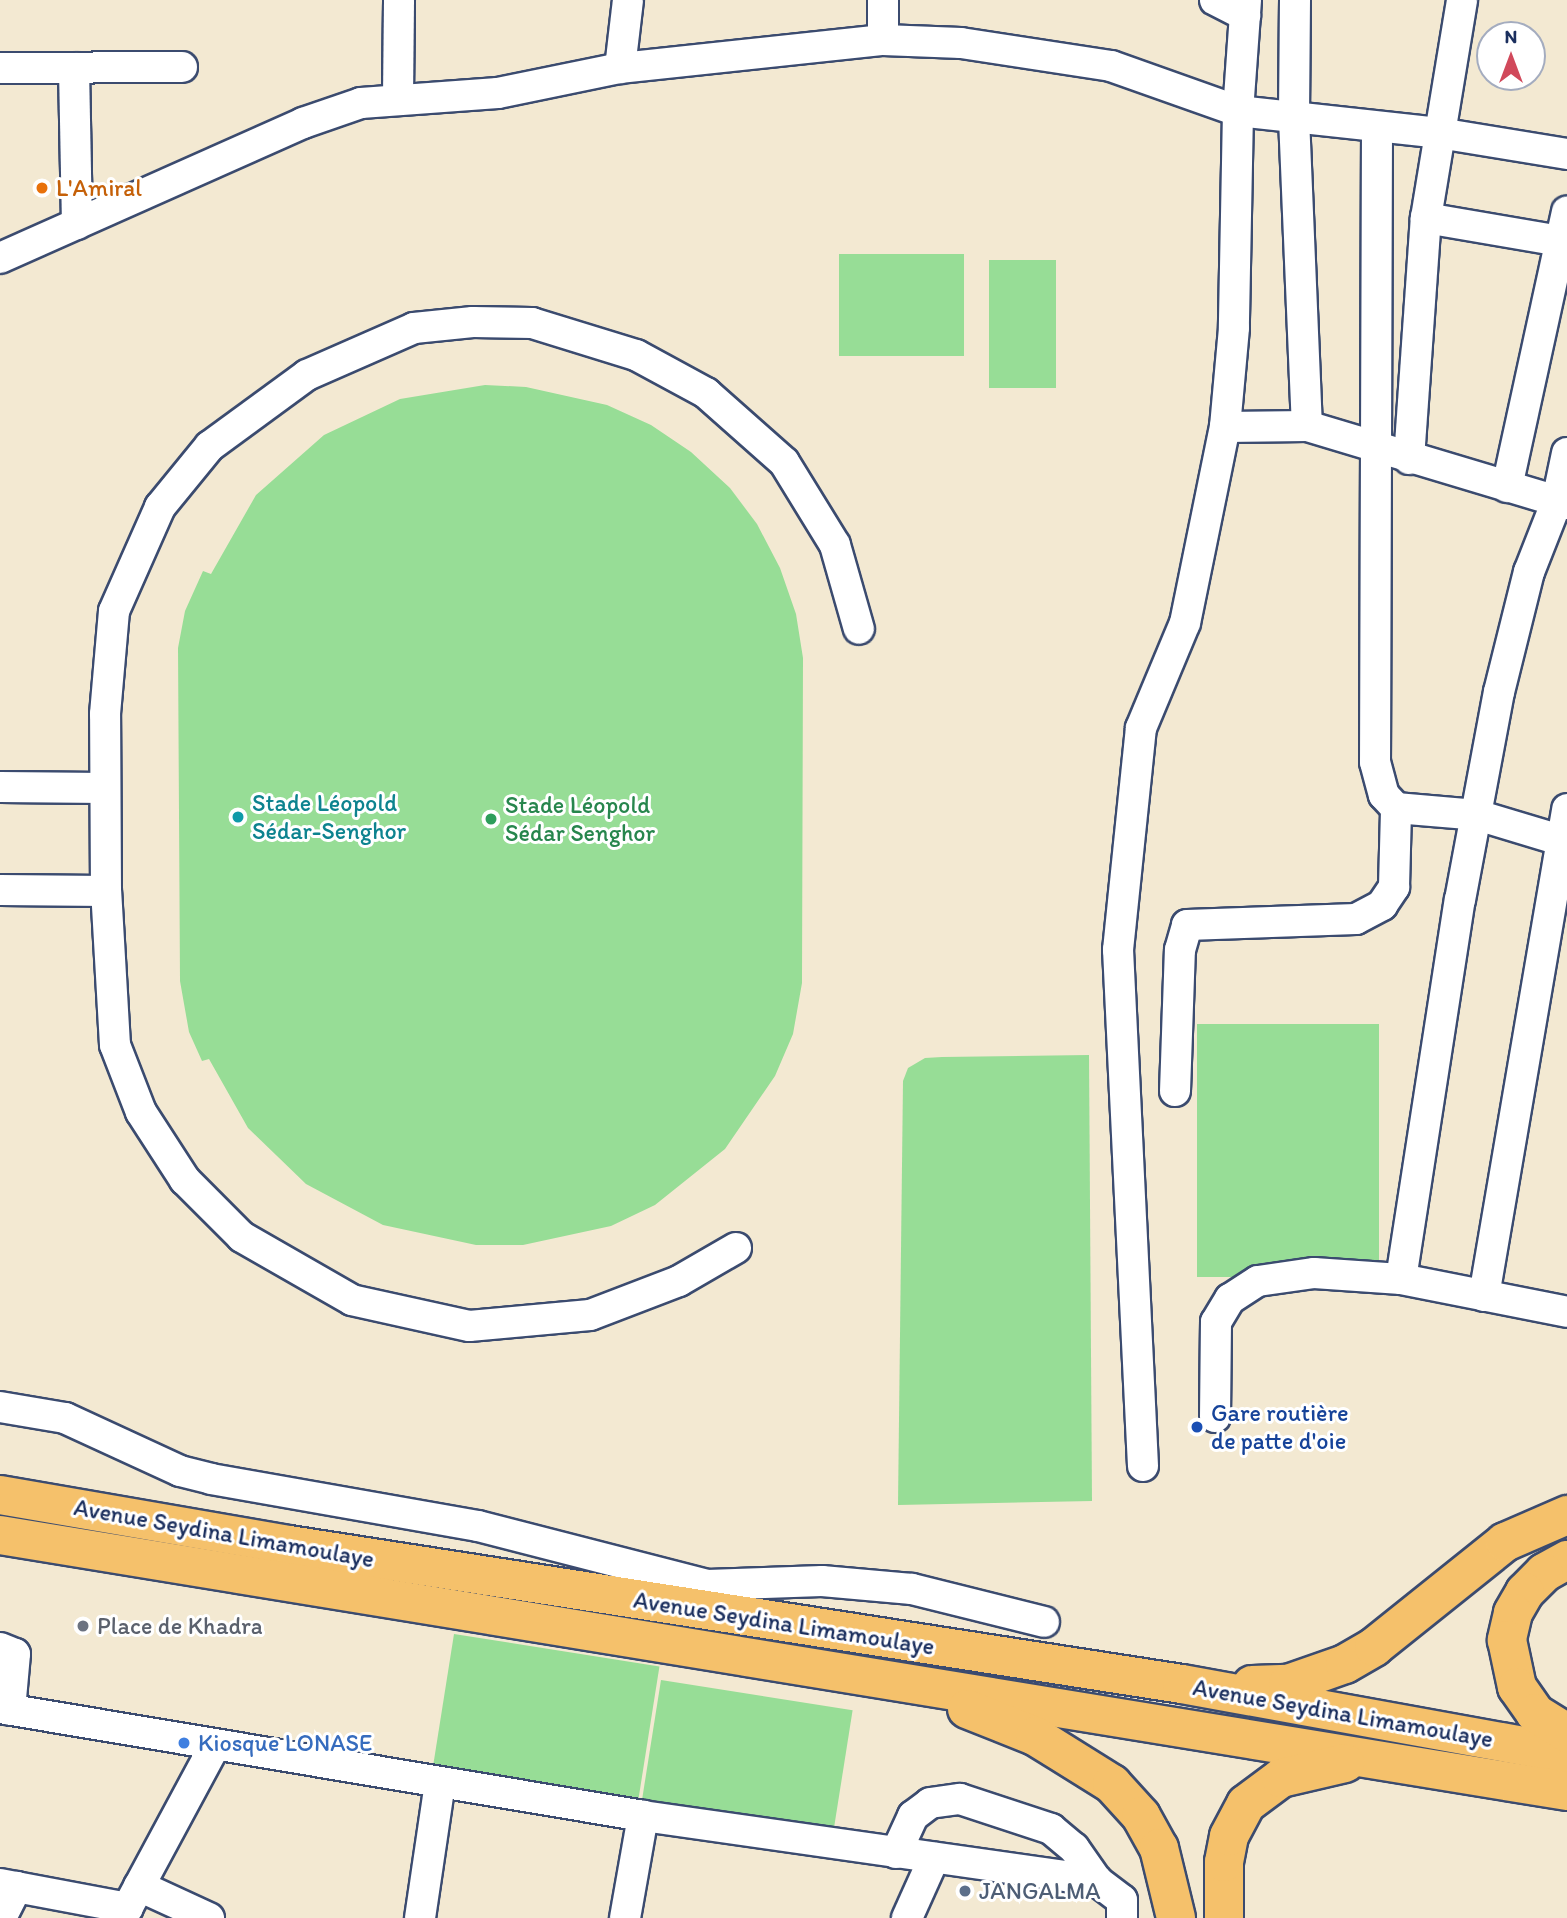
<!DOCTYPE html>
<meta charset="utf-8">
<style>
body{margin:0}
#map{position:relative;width:1567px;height:1918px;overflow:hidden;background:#f3e9d2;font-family:Itim,sans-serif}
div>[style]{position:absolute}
.green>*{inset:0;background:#97dd96;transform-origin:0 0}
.roads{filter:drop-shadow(2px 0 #3b4b6f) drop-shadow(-2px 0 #3b4b6f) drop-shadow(0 2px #3b4b6f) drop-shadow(0 -2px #3b4b6f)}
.minor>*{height:30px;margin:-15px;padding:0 15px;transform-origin:15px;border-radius:15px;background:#fff}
.highway>*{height:38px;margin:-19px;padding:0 19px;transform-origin:19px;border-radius:19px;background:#f5c16b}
.dots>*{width:19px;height:19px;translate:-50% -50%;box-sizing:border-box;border:4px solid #fff;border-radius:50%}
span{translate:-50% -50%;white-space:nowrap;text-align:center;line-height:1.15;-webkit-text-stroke:6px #fff;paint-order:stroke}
.food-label{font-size:24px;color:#c56008}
.left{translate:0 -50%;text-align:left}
.culture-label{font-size:24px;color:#0d838f}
.leisure-label{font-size:24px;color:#27864d}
.transit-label{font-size:24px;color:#164399}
.street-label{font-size:24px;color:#1b2f5e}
.worship-label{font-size:24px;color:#5b616d}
.shop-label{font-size:24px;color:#366cbe}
.service-label{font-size:24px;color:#4e5e75}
.north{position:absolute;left:1476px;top:21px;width:70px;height:70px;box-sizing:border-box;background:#fff;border:2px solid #a4acbf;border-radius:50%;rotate:0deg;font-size:19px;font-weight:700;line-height:28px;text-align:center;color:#1b2f5e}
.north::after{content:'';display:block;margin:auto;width:24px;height:32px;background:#d1495b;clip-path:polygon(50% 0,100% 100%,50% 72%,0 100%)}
</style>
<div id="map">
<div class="green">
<i style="left:839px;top:254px;width:125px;height:102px"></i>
<i style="left:989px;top:260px;width:67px;height:128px"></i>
<i style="clip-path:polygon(485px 385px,526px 387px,607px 405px,651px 425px,691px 452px,730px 488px,757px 524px,780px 568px,796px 614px,803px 658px,802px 983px,793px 1034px,775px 1076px,725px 1149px,655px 1205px,611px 1226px,523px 1245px,476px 1245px,383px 1225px,306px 1184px,248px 1128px,209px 1059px,202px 1061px,189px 1032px,180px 981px,178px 648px,185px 611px,203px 571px,211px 574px,256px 495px,324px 435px,400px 399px)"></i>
<i style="left:1379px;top:1024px;width:253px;height:182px;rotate:90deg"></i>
<i style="clip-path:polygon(1089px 1055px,1092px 1501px,898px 1505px,903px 1081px,908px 1068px,925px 1058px,942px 1057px)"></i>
<i style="left:454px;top:1634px;width:208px;height:136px;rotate:9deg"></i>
<i style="left:661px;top:1680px;width:194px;height:123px;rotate:9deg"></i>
</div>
<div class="roads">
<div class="minor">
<i style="left:883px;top:0;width:40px;rotate:90deg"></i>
<i style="left:883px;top:40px;width:78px;rotate:2.2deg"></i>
<i style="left:961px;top:43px;width:152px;rotate:8.7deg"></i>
<i style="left:1111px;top:66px;width:135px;rotate:19.5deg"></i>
<i style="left:1238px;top:111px;width:217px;rotate:91.1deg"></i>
<i style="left:1234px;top:328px;width:99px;rotate:95.2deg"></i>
<i style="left:1225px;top:427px;width:82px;rotate:-0.7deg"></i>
<i style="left:1307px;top:426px;width:271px;rotate:16.7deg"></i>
<i style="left:1215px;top:0;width:34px;rotate:27deg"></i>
<i style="left:1246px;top:0;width:111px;rotate:94.1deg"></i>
<i style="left:1238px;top:111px;width:202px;rotate:6.2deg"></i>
<i style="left:1439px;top:133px;width:130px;rotate:9.3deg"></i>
<i style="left:1295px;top:0;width:118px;rotate:90.5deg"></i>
<i style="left:1294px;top:118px;width:308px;rotate:87.6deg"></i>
<i style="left:0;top:68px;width:182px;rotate:-0.3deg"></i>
<i style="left:74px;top:68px;width:156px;rotate:88.9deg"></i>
<i style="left:620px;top:68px;width:68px;rotate:-83.3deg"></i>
<i style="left:398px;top:97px;width:97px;rotate:-89.4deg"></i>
<i style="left:1377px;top:129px;width:633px;rotate:90.18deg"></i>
<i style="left:1375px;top:762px;width:34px;rotate:75deg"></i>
<i style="left:1384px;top:795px;width:18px;rotate:47deg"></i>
<i style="left:1396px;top:808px;width:81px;rotate:4.9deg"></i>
<i style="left:1477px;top:815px;width:94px;rotate:16.7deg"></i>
<i style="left:1426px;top:218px;width:136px;rotate:9.7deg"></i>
<i style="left:0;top:258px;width:332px;rotate:-24deg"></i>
<i style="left:303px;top:123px;width:61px;rotate:-19deg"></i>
<i style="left:361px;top:103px;width:137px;rotate:-4.2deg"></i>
<i style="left:498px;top:93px;width:125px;rotate:-11.6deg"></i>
<i style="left:620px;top:68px;width:264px;rotate:-6.1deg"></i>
<i style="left:1409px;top:459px;width:242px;rotate:-86deg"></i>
<i style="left:1426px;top:218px;width:221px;rotate:-80.6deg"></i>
<i style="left:1507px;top:487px;width:282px;rotate:-77.7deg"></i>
<i style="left:0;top:787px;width:105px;rotate:0.5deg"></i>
<i style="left:0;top:890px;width:106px;rotate:0.5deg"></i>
<i style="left:1175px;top:1091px;width:141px;rotate:-88deg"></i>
<i style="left:1180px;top:950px;width:26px;rotate:-74deg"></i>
<i style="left:1187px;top:925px;width:169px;rotate:-2deg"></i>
<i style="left:1356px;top:919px;width:30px;rotate:-28deg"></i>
<i style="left:1382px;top:905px;width:22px;rotate:-56deg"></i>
<i style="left:1394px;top:887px;width:79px;rotate:-88.5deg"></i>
<i style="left:736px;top:1248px;width:66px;rotate:149.9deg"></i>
<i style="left:679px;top:1281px;width:95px;rotate:159.1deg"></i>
<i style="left:590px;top:1315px;width:121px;rotate:174.8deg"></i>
<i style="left:469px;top:1326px;width:120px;rotate:-167.5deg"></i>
<i style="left:352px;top:1300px;width:127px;rotate:-150.2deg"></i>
<i style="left:242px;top:1237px;width:81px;rotate:-135deg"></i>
<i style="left:185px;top:1180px;width:81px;rotate:-122.9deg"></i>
<i style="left:141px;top:1112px;width:72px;rotate:-111.2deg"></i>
<i style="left:115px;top:1045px;width:154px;rotate:-93.3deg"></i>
<i style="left:106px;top:891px;width:177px;rotate:-90.3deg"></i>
<i style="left:105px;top:714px;width:103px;rotate:-85deg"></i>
<i style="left:114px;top:611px;width:114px;rotate:-66.1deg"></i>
<i style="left:160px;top:507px;width:79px;rotate:-50.7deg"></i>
<i style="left:210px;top:446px;width:120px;rotate:-36.2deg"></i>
<i style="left:307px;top:375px;width:117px;rotate:-23.7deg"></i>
<i style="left:414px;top:328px;width:59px;rotate:-5.8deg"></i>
<i style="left:473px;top:322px;width:59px;rotate:1deg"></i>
<i style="left:532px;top:323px;width:109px;rotate:17.1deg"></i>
<i style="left:636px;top:355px;width:80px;rotate:28.5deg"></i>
<i style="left:706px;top:393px;width:104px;rotate:41.5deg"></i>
<i style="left:784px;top:462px;width:97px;rotate:58.4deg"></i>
<i style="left:835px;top:545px;width:87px;rotate:74.1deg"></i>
<i style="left:1401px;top:1279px;width:384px;rotate:-81.2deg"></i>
<i style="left:1460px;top:900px;width:212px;rotate:-79.4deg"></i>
<i style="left:1499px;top:692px;width:124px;rotate:-76deg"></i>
<i style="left:1529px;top:572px;width:76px;rotate:-68.5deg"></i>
<i style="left:1557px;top:501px;width:49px;rotate:-78.2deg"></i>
<i style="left:1484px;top:1296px;width:494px;rotate:-80.3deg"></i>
<i style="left:0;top:1407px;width:66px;rotate:9.6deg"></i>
<i style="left:65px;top:1418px;width:127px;rotate:24.7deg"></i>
<i style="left:180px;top:1471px;width:32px;rotate:14deg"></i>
<i style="left:211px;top:1479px;width:271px;rotate:10deg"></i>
<i style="left:478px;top:1526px;width:236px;rotate:14.4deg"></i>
<i style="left:707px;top:1585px;width:115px;rotate:-2deg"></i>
<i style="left:822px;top:1581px;width:90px;rotate:5.1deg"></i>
<i style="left:912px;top:1589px;width:136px;rotate:14deg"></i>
<i style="left:1215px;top:1417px;width:95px;rotate:-89.4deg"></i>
<i style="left:1216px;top:1322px;width:27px;rotate:-59deg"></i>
<i style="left:1230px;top:1299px;width:33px;rotate:-33deg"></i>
<i style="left:1258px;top:1281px;width:57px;rotate:-8.1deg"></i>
<i style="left:1314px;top:1273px;width:87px;rotate:3.9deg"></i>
<i style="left:1401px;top:1279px;width:169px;rotate:11.2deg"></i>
<i style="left:1143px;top:1466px;width:517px;rotate:-92.77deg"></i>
<i style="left:1118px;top:950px;width:223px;rotate:-84.1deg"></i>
<i style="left:1141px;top:728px;width:114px;rotate:-67.3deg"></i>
<i style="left:1185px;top:623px;width:200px;rotate:-78.5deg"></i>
<i style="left:0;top:1648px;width:16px;rotate:22deg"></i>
<i style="left:15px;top:1654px;width:56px;rotate:95.1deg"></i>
<i style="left:0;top:1708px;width:652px;rotate:9.53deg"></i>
<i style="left:643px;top:1816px;width:459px;rotate:8.1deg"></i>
<i style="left:1097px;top:1881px;width:31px;rotate:37deg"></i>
<i style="left:1122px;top:1900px;width:18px;rotate:90deg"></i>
<i style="left:896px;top:1853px;width:41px;rotate:-65.3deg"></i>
<i style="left:913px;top:1816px;width:21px;rotate:-37deg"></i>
<i style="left:930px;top:1803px;width:30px;rotate:-8deg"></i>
<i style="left:960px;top:1799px;width:96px;rotate:18.2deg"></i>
<i style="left:1051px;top:1829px;width:30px;rotate:40deg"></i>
<i style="left:1074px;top:1848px;width:40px;rotate:55.1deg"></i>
<i style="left:0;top:1884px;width:130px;rotate:10.6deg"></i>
<i style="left:139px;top:1886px;width:77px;rotate:24.6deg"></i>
<i style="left:1px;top:1918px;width:35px;rotate:-63deg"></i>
<i style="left:122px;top:1918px;width:196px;rotate:-61.7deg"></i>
<i style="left:420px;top:1918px;width:136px;rotate:-81.6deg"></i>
<i style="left:625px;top:1918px;width:104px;rotate:-80deg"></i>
<i style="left:907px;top:1918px;width:66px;rotate:-65.8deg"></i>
</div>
<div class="highway">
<i style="left:0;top:1495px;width:293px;rotate:9.8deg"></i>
<i style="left:289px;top:1545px;width:904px;rotate:8.85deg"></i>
<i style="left:1182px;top:1684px;width:391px;rotate:10.3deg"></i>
<i style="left:0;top:1535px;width:1588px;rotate:9.28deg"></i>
<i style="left:1567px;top:1560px;width:26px;rotate:151deg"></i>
<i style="left:1544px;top:1573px;width:27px;rotate:135deg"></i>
<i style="left:1525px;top:1592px;width:24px;rotate:120deg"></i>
<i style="left:1513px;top:1613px;width:28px;rotate:103deg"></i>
<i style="left:1507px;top:1640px;width:48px;rotate:78deg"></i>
<i style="left:1517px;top:1687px;width:32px;rotate:55deg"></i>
<i style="left:1535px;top:1713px;width:38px;rotate:32deg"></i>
<i style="left:1252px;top:1685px;width:36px;rotate:-2deg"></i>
<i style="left:1288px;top:1684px;width:60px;rotate:-19.3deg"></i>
<i style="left:1345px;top:1664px;width:34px;rotate:-30deg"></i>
<i style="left:1374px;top:1647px;width:168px;rotate:-38.7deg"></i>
<i style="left:1505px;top:1542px;width:68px;rotate:-23.5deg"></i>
<i style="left:967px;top:1709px;width:73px;rotate:21.7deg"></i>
<i style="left:1035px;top:1736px;width:91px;rotate:31.9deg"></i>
<i style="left:1112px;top:1784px;width:43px;rotate:47.8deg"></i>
<i style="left:1141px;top:1816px;width:37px;rotate:61deg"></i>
<i style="left:1159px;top:1848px;width:72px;rotate:76.3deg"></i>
<i style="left:1224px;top:1918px;width:56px;rotate:-90deg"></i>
<i style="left:1224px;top:1862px;width:26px;rotate:-79deg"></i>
<i style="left:1229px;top:1836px;width:36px;rotate:-62deg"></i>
<i style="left:1246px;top:1804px;width:44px;rotate:-36.6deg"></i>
<i style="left:1281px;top:1778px;width:66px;rotate:-13.2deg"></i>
</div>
</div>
<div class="dots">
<i style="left:42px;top:188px;background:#e8710a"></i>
<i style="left:238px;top:817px;background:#0f9aa8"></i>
<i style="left:491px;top:819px;background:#2e9e5b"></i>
<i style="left:1197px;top:1427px;background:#1a4fb4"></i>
<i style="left:83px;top:1626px;background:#6b7280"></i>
<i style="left:184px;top:1743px;background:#3f7fe0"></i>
<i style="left:965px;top:1891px;background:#5c6f8a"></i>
</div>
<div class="food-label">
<span class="left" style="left:56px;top:188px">L'Amiral</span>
</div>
<div class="culture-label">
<span class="left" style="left:252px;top:817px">Stade Léopold<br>Sédar-Senghor</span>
</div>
<div class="leisure-label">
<span class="left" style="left:505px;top:819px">Stade Léopold<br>Sédar Senghor</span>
</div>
<div class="transit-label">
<span class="left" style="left:1211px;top:1427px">Gare routière<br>de patte d'oie</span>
</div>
<div class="street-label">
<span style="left:224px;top:1533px;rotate:10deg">Avenue Seydina Limamoulaye</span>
<span style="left:784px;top:1623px;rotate:9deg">Avenue Seydina Limamoulaye</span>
<span style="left:1343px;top:1713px;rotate:10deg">Avenue Seydina Limamoulaye</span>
</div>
<div class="worship-label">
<span class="left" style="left:97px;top:1626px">Place de Khadra</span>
</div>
<div class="shop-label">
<span class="left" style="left:198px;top:1743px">Kiosque LONASE</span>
</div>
<div class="service-label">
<span class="left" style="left:979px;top:1891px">JANGALMA</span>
</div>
<div class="north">N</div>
</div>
